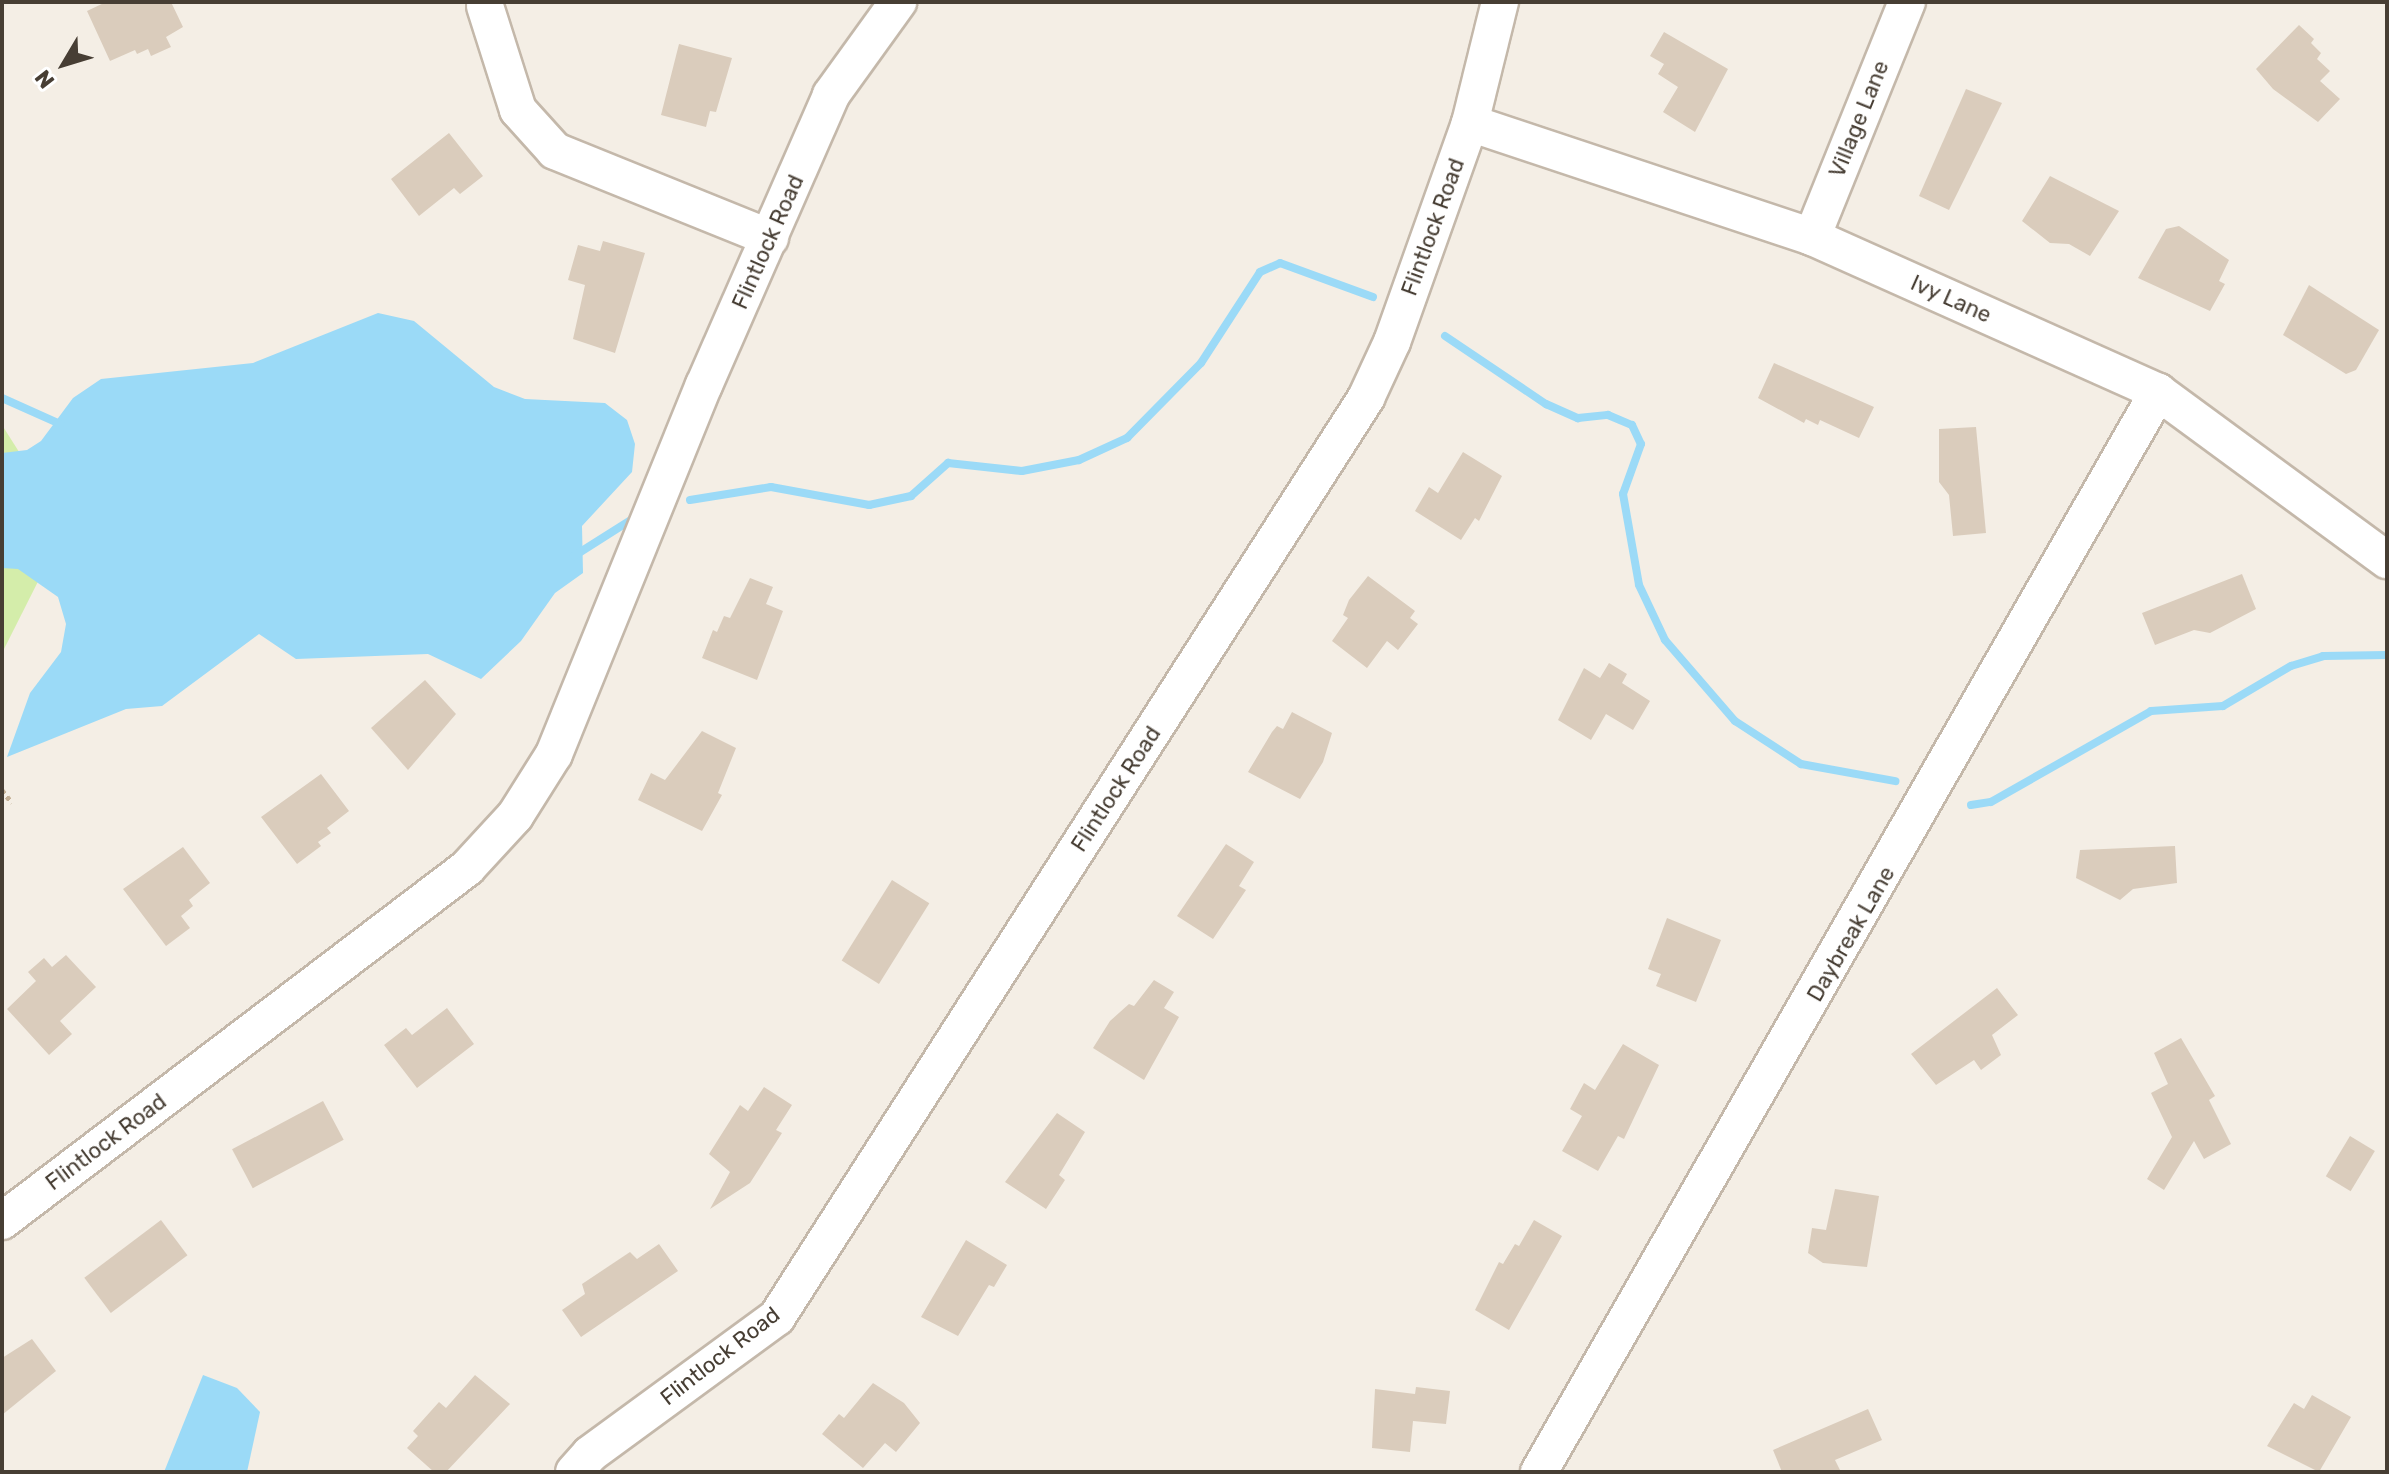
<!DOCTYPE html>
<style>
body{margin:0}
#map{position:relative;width:2389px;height:1474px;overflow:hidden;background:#f4eee5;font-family:Rubik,sans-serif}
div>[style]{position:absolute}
.green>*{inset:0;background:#d4edaa}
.water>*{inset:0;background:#9bdaf7}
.stream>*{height:8px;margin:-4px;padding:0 4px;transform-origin:4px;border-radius:4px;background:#9bdaf7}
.building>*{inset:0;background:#daccbc;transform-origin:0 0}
.path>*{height:5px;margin-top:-2.5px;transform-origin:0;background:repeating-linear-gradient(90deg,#c4b096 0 4px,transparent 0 8px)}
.roads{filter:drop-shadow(2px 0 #c4b8aa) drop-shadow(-2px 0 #c4b8aa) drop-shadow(0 2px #c4b8aa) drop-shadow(0 -2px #c4b8aa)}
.minor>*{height:36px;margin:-18px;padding:0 18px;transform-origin:18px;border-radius:18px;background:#fff}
span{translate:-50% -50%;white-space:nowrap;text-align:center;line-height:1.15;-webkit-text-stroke:6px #fff;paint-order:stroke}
.street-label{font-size:22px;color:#473e34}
.frame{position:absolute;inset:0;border:4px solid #473e34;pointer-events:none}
.north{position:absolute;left:24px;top:24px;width:80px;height:80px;-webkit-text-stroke:6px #fff;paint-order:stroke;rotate:232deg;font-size:22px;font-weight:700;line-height:32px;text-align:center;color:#473e34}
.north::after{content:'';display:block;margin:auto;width:28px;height:36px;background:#473e34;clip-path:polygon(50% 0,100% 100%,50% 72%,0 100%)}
</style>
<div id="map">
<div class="green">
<i style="clip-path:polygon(2px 425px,66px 526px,2px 653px)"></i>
</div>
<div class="water">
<i style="clip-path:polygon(378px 313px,414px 321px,494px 387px,525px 399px,605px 403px,627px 420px,635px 444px,632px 472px,582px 526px,583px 573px,555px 593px,521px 641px,481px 679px,428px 654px,296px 659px,259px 634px,162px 706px,126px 709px,7px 757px,30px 693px,61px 652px,66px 624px,58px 597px,18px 569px,2px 568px,2px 453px,27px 450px,41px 441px,73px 398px,101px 379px,253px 363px)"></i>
<i style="clip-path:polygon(203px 1375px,237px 1388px,260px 1412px,247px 1472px,164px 1472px)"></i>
</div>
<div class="stream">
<i style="left:1445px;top:336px;width:122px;rotate:34deg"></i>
<i style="left:1546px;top:404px;width:35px;rotate:24deg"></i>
<i style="left:1578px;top:418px;width:30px;rotate:-6deg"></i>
<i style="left:1608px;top:415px;width:26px;rotate:23deg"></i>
<i style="left:1632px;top:425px;width:21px;rotate:65deg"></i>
<i style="left:1641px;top:444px;width:53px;rotate:109.8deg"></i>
<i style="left:1623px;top:494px;width:92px;rotate:80deg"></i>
<i style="left:1639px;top:585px;width:61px;rotate:64.7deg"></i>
<i style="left:1665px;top:640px;width:107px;rotate:49.2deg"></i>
<i style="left:1735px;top:721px;width:79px;rotate:33.1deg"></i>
<i style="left:1801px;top:764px;width:96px;rotate:10.3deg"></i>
<i style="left:2px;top:398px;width:64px;rotate:24.1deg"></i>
<i style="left:690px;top:500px;width:82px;rotate:-9.1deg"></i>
<i style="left:771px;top:487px;width:100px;rotate:10.4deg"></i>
<i style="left:869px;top:505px;width:43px;rotate:-12.1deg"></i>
<i style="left:911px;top:496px;width:50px;rotate:-41.7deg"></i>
<i style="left:948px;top:463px;width:74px;rotate:6.2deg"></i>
<i style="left:1022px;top:471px;width:58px;rotate:-10.9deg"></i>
<i style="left:1079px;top:460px;width:53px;rotate:-24.6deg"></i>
<i style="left:1127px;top:438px;width:105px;rotate:-45.4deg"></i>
<i style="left:1201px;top:363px;width:108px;rotate:-57deg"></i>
<i style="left:1260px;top:272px;width:22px;rotate:-24deg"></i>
<i style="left:1280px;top:263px;width:99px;rotate:20.1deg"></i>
<i style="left:574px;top:556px;width:67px;rotate:-32.3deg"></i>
<i style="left:1971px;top:805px;width:20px;rotate:-9deg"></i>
<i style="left:1991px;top:802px;width:184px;rotate:-29.6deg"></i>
<i style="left:2151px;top:711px;width:72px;rotate:-4deg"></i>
<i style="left:2223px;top:706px;width:79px;rotate:-30.5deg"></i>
<i style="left:2291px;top:666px;width:34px;rotate:-17deg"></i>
<i style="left:2323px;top:656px;width:64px;rotate:-0.9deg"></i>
</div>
<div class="building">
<i style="clip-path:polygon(106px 2px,171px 2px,183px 27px,166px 37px,171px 47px,151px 56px,148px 49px,137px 54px,135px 50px,110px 61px,87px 11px)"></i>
<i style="clip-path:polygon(2299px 25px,2314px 39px,2311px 43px,2321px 53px,2317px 59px,2330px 71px,2320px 81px,2340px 99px,2318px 122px,2273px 89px,2256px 69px)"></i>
<i style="clip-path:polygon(1664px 32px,1728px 69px,1695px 132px,1663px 112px,1678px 87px,1658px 74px,1664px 64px,1650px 56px)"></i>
<i style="clip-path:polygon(679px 44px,732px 58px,716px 112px,710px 111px,706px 127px,661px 115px)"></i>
<i style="clip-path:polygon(1966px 89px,2002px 103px,1949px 210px,1919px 196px)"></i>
<i style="clip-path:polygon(449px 133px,483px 176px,460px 194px,454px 188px,419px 216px,391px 179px)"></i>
<i style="clip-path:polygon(2050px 176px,2119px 211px,2090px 256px,2069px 244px,2050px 243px,2022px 221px)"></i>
<i style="clip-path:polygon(2179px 226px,2229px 260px,2219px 281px,2225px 284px,2210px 311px,2138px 278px,2166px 229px)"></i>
<i style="clip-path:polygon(603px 241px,645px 253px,615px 353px,573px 339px,585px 285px,568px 280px,578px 245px,600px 251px)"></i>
<i style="clip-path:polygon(2309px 285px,2379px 330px,2356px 370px,2346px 374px,2283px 335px)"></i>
<i style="clip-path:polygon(1774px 363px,1874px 407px,1859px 438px,1820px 420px,1818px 425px,1806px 419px,1804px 423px,1758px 398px)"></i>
<i style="clip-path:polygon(1976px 427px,1986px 533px,1953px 536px,1949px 495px,1939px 482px,1939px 429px)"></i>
<i style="clip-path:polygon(1463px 452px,1502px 476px,1479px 521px,1475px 518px,1461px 540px,1415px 511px,1429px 487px,1438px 493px)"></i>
<i style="clip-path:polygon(2242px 574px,2256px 609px,2210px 633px,2194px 630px,2155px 645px,2142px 613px)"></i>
<i style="clip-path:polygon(1368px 576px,1415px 611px,1410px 618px,1418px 624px,1398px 650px,1387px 641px,1367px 668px,1332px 641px,1348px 618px,1343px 615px,1349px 600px)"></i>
<i style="clip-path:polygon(750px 578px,773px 587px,766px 604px,783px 611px,757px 680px,702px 658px,713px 630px,717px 632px,724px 616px,730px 618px)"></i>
<i style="clip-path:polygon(1609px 663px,1627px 674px,1622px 683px,1650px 701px,1633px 730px,1606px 714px,1591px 740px,1558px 720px,1584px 668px,1600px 678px)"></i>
<i style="clip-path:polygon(425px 680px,456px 714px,408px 770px,371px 728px)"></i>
<i style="clip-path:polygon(1292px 712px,1332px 733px,1323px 762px,1300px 799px,1248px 772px,1272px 732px,1277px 726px,1283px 729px)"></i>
<i style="clip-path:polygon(702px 731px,736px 748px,718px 793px,722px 795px,702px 831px,638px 800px,651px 773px,665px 780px)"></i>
<i style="clip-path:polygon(321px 774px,349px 811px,327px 828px,331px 833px,318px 842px,321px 846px,297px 864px,261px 817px)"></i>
<i style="clip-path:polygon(1226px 844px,1254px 862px,1239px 886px,1246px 890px,1213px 939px,1177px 916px)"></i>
<i style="clip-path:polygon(2175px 846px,2177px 883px,2133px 889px,2120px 900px,2076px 878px,2080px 850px)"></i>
<i style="clip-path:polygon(183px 847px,210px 883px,189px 900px,193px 906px,181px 916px,190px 928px,166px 946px,123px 889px)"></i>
<i style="left:892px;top:880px;width:44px;height:95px;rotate:32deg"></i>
<i style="clip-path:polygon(1667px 918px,1721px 940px,1696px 1002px,1656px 986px,1661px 974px,1648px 969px)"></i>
<i style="clip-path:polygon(66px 955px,96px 987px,60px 1021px,72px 1034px,49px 1055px,7px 1009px,36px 981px,28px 972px,44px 958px,52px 967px)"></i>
<i style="clip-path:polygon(1154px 980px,1174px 992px,1164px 1008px,1179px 1017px,1144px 1080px,1093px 1048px,1110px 1021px,1129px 1004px,1134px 1006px)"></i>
<i style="clip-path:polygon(1997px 988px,2018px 1015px,1992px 1035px,2001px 1055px,1981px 1070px,1974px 1060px,1936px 1085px,1911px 1054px)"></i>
<i style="clip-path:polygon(447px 1008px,474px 1044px,417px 1088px,384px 1045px,406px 1028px,412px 1035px)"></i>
<i style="clip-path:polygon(2181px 1038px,2215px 1096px,2209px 1100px,2231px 1144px,2204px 1159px,2194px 1141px,2164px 1190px,2147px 1179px,2172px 1137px,2151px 1093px,2168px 1084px,2154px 1053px)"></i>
<i style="clip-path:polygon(1623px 1044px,1659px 1065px,1624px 1139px,1618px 1136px,1598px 1171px,1562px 1151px,1582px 1116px,1570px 1109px,1584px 1083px,1595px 1090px)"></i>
<i style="clip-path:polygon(764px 1087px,792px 1105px,776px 1130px,782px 1133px,750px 1183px,710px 1209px,730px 1172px,709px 1154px,740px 1105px,748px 1111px)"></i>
<i style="left:323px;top:1101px;width:44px;height:103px;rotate:62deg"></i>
<i style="clip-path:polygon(1057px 1113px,1085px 1132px,1059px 1175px,1065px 1180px,1046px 1209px,1005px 1182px)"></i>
<i style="left:2350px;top:1136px;width:29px;height:47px;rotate:31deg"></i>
<i style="clip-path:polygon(1835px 1189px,1879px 1196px,1867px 1267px,1823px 1263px,1808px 1253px,1812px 1228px,1826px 1230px)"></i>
<i style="left:161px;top:1220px;width:44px;height:96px;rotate:53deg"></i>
<i style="clip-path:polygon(1534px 1220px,1562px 1236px,1509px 1330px,1475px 1310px,1499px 1262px,1503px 1264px,1515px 1244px,1519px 1246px)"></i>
<i style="clip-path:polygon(966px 1240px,1007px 1265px,994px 1287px,989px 1285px,958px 1336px,921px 1317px)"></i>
<i style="clip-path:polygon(659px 1244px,678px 1271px,581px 1337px,562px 1310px,585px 1294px,582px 1284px,630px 1252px,637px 1259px)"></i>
<i style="clip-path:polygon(32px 1339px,56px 1371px,2px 1415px,2px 1358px)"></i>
<i style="clip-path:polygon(475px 1375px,510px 1404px,446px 1472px,434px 1472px,407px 1448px,418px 1436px,413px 1431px,439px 1402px,446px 1408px)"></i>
<i style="clip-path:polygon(873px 1383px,904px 1403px,920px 1423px,896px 1452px,885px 1443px,863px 1468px,822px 1434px,839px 1414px,844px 1418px)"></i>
<i style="clip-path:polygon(1416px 1387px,1450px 1391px,1446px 1424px,1413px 1421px,1410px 1452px,1372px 1448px,1375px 1389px,1415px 1394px)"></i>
<i style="clip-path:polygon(2312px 1395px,2351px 1417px,2319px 1472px,2267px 1446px,2294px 1403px,2304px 1409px)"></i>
<i style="clip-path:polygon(1868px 1409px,1882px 1440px,1835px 1460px,1841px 1472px,1782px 1472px,1773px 1450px)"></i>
</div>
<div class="path">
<i style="left:2px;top:790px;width:16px;rotate:52deg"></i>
</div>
<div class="roads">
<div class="minor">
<i style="left:485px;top:6px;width:109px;rotate:72.4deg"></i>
<i style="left:518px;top:110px;width:55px;rotate:47.9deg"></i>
<i style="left:555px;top:151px;width:232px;rotate:22deg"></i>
<i style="left:1470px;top:123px;width:360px;rotate:18.4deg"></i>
<i style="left:1812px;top:237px;width:379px;rotate:24.1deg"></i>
<i style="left:2158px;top:392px;width:284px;rotate:36.3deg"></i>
<i style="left:1812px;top:237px;width:253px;rotate:-68deg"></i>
<i style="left:2px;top:1221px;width:584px;rotate:-37.2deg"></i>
<i style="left:467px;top:868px;width:71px;rotate:-47.3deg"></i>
<i style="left:515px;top:816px;width:73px;rotate:-57.8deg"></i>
<i style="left:554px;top:754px;width:398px;rotate:-67.9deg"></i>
<i style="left:704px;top:385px;width:317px;rotate:-66.3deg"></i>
<i style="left:831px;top:95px;width:115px;rotate:-54.2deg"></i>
<i style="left:574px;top:1472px;width:24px;rotate:-48deg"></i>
<i style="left:590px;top:1454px;width:232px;rotate:-36.2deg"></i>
<i style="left:777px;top:1317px;width:1092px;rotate:-57.34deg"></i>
<i style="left:1366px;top:398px;width:62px;rotate:-65.1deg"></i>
<i style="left:1392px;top:342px;width:232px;rotate:-70.4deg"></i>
<i style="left:1470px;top:123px;width:125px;rotate:-76.1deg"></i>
<i style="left:1539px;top:1472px;width:1245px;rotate:-60.18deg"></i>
</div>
</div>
<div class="street-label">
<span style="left:1859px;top:119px;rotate:-68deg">Village Lane</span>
<span style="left:1433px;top:227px;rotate:-70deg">Flintlock Road</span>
<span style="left:768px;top:242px;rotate:-66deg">Flintlock Road</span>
<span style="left:1951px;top:299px;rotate:24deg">Ivy Lane</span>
<span style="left:1116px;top:789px;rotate:-57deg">Flintlock Road</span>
<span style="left:1851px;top:934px;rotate:-60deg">Daybreak Lane</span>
<span style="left:106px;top:1142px;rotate:-37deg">Flintlock Road</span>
<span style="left:720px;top:1356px;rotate:-38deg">Flintlock Road</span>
</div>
<div class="frame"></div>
<div class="north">N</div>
</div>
